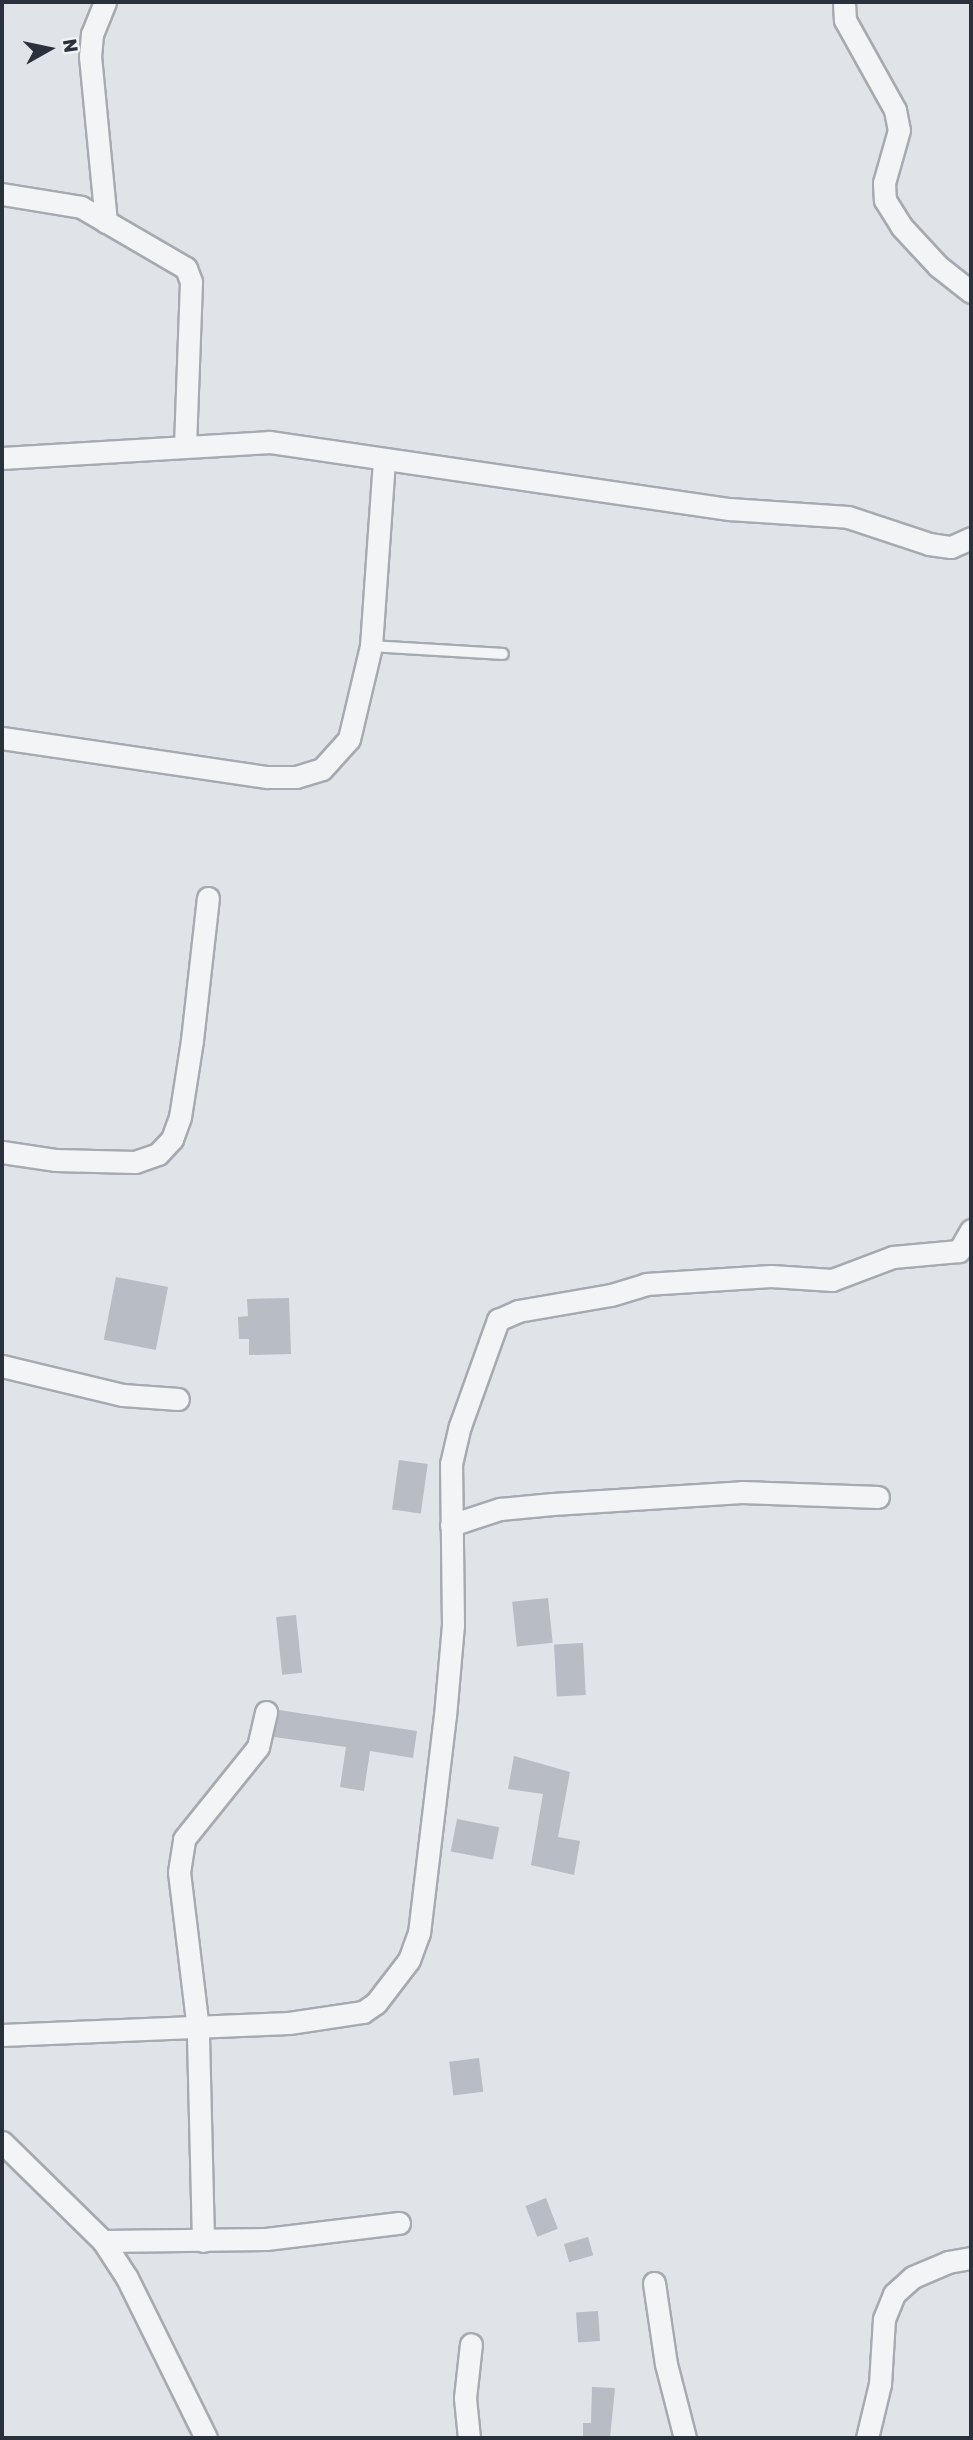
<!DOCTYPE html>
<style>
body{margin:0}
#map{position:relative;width:973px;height:2440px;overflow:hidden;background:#e0e3e7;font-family:Rubik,sans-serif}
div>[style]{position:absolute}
.building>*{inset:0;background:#b8bcc4;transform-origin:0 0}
.roads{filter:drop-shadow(2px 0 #a6aab1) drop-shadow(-2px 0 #a6aab1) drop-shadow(0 2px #a6aab1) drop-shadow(0 -2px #a6aab1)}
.service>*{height:10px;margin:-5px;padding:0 5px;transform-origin:5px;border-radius:5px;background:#f2f4f6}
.minor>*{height:21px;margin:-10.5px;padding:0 10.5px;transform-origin:10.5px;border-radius:10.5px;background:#f2f4f6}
span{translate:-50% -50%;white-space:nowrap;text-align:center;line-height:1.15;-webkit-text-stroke:6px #eff2f5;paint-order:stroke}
.frame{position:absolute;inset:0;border:4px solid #2a313d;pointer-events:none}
.north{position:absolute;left:14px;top:14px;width:70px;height:70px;-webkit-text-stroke:5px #eff2f5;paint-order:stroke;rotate:81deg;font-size:19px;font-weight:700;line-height:28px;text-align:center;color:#2a313d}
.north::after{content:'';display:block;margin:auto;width:24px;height:32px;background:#2a313d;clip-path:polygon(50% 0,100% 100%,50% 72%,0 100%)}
</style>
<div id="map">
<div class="building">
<i style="left:116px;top:1277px;width:53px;height:64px;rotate:11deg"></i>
<i style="clip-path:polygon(289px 1298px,291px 1354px,249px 1355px,249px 1339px,239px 1339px,238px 1317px,248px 1316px,247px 1299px)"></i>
<i style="left:399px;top:1460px;width:29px;height:50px;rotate:8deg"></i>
<i style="left:548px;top:1598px;width:45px;height:36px;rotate:84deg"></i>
<i style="left:296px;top:1615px;width:58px;height:20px;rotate:84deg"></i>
<i style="left:583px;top:1643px;width:52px;height:29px;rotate:87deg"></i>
<i style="clip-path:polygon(279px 1710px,417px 1731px,413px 1758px,370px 1751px,364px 1791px,340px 1787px,346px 1747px,274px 1737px)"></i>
<i style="clip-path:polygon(514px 1756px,570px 1772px,558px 1837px,580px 1841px,574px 1875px,531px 1865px,543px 1794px,508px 1789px)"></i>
<i style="left:457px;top:1819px;width:43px;height:33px;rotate:11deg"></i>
<i style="left:479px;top:2058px;width:34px;height:30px;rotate:83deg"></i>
<i style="left:546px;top:2198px;width:33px;height:22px;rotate:69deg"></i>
<i style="left:588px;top:2237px;width:19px;height:25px;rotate:74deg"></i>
<i style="left:598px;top:2311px;width:30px;height:22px;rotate:86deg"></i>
<i style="clip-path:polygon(592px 2387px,615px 2388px,610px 2438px,583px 2438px,583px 2423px,591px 2423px)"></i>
</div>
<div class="roads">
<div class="service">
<i style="left:371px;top:646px;width:132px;rotate:3.5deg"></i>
</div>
<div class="minor">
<i style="left:105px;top:2px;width:35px;rotate:112deg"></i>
<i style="left:92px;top:34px;width:22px;rotate:95deg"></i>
<i style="left:90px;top:56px;width:167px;rotate:84.5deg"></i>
<i style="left:844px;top:2px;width:18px;rotate:87deg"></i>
<i style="left:845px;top:20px;width:103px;rotate:60.9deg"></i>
<i style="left:895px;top:110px;width:20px;rotate:79deg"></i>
<i style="left:899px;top:130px;width:55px;rotate:105.8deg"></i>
<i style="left:884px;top:183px;width:17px;rotate:87deg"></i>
<i style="left:885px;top:200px;width:31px;rotate:58deg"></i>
<i style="left:901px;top:226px;width:54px;rotate:47.2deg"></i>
<i style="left:938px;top:266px;width:42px;rotate:38.2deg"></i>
<i style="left:2px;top:194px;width:80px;rotate:9.3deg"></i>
<i style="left:81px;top:207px;width:121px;rotate:30.2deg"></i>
<i style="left:186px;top:268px;width:15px;rotate:70deg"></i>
<i style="left:191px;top:282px;width:163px;rotate:92.1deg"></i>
<i style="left:2px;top:458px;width:267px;rotate:-3.4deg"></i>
<i style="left:269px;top:442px;width:465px;rotate:8.3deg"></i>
<i style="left:729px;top:509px;width:119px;rotate:3.8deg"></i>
<i style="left:848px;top:517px;width:85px;rotate:18.4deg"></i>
<i style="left:929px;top:544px;width:22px;rotate:8deg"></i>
<i style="left:951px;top:547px;width:22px;rotate:-24deg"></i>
<i style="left:2px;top:738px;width:268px;rotate:8.4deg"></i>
<i style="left:267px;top:777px;width:29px"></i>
<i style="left:296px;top:777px;width:27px;rotate:-17deg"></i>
<i style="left:322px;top:769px;width:40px;rotate:-48deg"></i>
<i style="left:349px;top:739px;width:96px;rotate:-76.7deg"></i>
<i style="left:371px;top:646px;width:185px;rotate:-86deg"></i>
<i style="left:2px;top:1152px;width:55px;rotate:8.4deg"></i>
<i style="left:56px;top:1160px;width:79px;rotate:1.5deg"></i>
<i style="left:135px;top:1162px;width:24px;rotate:-19deg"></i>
<i style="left:158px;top:1154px;width:21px;rotate:-47deg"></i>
<i style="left:172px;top:1139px;width:23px;rotate:-70deg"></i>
<i style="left:180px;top:1117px;width:78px;rotate:-81.1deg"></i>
<i style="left:192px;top:1040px;width:143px;rotate:-83.6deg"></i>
<i style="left:2px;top:1366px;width:124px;rotate:13.5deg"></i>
<i style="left:123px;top:1395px;width:55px;rotate:4.2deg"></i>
<i style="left:451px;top:1525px;width:52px;rotate:-18.1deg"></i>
<i style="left:500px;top:1509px;width:53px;rotate:-5.4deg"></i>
<i style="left:553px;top:1504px;width:189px;rotate:-3.6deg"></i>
<i style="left:742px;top:1492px;width:136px;rotate:2.1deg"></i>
<i style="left:2px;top:2035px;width:287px;rotate:-2.4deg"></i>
<i style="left:289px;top:2023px;width:75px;rotate:-8.5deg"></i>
<i style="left:363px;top:2012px;width:16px;rotate:-35deg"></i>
<i style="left:376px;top:2003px;width:54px;rotate:-52.5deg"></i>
<i style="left:409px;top:1960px;width:29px;rotate:-70deg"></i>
<i style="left:419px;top:1933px;width:219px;rotate:-83.2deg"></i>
<i style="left:445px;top:1716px;width:91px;rotate:-85deg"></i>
<i style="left:453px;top:1625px;width:161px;rotate:-90.7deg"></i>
<i style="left:451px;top:1464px;width:39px;rotate:-77deg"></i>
<i style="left:460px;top:1426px;width:113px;rotate:-70.3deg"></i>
<i style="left:498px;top:1320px;width:22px;rotate:-24deg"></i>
<i style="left:518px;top:1311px;width:94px;rotate:-9.8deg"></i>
<i style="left:611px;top:1295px;width:37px;rotate:-17deg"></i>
<i style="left:646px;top:1284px;width:125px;rotate:-3.7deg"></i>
<i style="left:771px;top:1276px;width:61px;rotate:3.8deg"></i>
<i style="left:832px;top:1280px;width:65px;rotate:-20.7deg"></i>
<i style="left:893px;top:1257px;width:66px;rotate:-5.2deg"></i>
<i style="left:959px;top:1251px;width:24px;rotate:-60deg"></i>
<i style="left:2px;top:2142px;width:141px;rotate:44.4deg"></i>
<i style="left:103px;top:2241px;width:44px;rotate:57deg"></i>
<i style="left:127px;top:2278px;width:178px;rotate:63.7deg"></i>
<i style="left:103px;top:2241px;width:163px;rotate:-0.7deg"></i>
<i style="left:266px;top:2239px;width:134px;rotate:-6.9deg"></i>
<i style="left:203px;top:2241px;width:212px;rotate:-91.4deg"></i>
<i style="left:198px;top:2029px;width:158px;rotate:-96.9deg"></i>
<i style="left:179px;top:1872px;width:33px;rotate:-81deg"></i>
<i style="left:184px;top:1839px;width:118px;rotate:-51.2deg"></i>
<i style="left:258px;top:1747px;width:36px;rotate:-77deg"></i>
<i style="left:654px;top:2283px;width:82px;rotate:81.6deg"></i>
<i style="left:666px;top:2364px;width:76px;rotate:75.6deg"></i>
<i style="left:469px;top:2438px;width:40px;rotate:-95.7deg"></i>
<i style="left:465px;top:2398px;width:54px;rotate:-83.7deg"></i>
<i style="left:867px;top:2438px;width:56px;rotate:-76.5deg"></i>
<i style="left:880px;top:2384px;width:65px;rotate:-86.5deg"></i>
<i style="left:884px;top:2319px;width:27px;rotate:-68deg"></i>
<i style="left:894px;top:2294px;width:25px;rotate:-42deg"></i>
<i style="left:913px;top:2277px;width:38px;rotate:-23deg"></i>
<i style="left:948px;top:2262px;width:23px;rotate:-10deg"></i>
</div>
</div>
<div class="frame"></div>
<div class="north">N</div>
</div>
